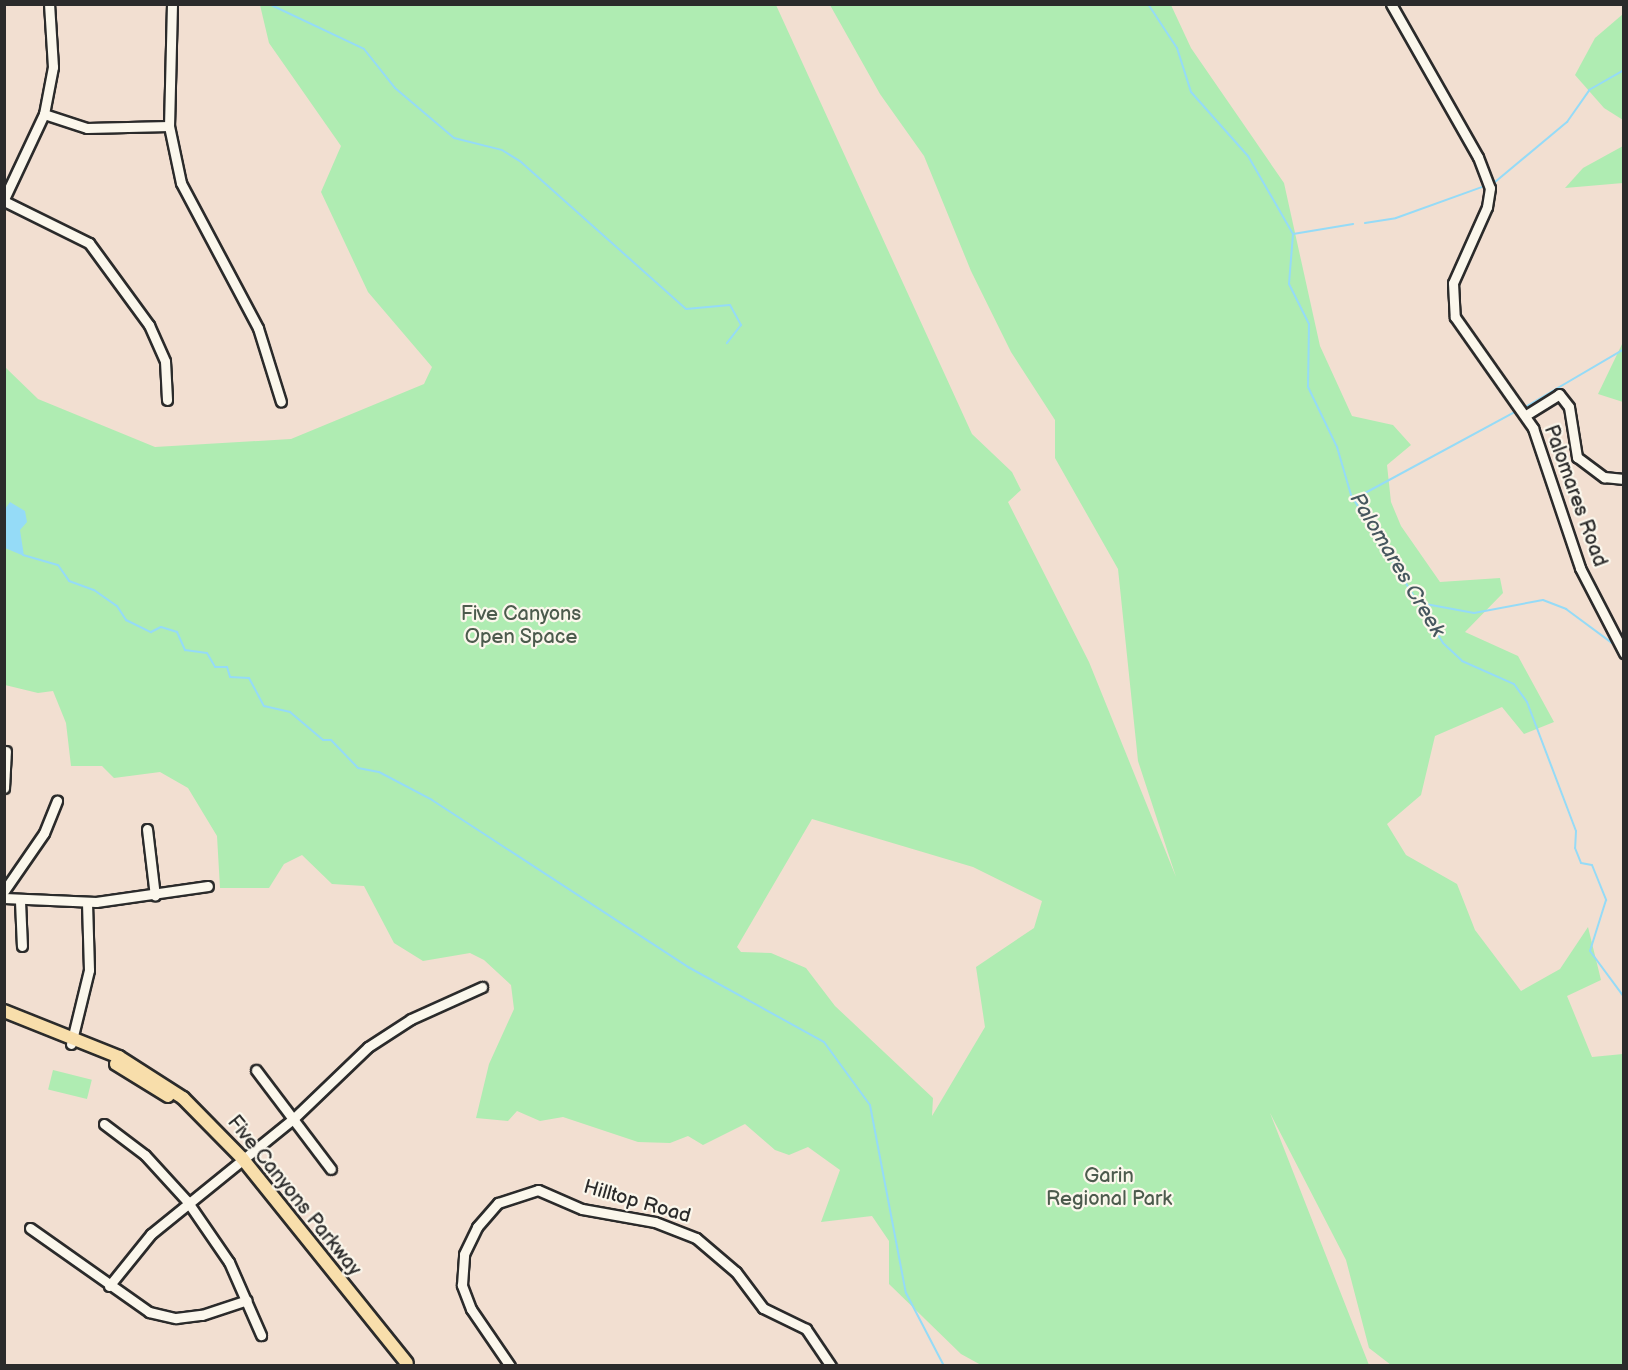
<!DOCTYPE html>
<style>
body{margin:0}
#map{position:relative;width:1628px;height:1370px;overflow:hidden;background:#f2dfd1;font-family:"Balsamiq Sans",sans-serif}
div>[style]{position:absolute}
.green>*{inset:0;background:#afecb2;transform-origin:0 0}
.water>*{inset:0;background:#95dbf7}
.stream>*{height:2px;margin:-1px;padding:0 1px;transform-origin:1px;border-radius:1px;background:#95dbf7}
.roads{filter:drop-shadow(2px 0 #2b2b2b) drop-shadow(-2px 0 #2b2b2b) drop-shadow(0 2px #2b2b2b) drop-shadow(0 -2px #2b2b2b)}
.minor>*{height:9px;margin:-4.5px;padding:0 4.5px;transform-origin:4.5px;border-radius:4.5px;background:#fbf7ec}
.major>*{height:12px;margin:-6px;padding:0 6px;transform-origin:6px;border-radius:6px;background:#f8deab}
span{translate:-50% -50%;white-space:nowrap;text-align:center;line-height:1.15;-webkit-text-stroke:4.5px #fbf7ec;paint-order:stroke}
.street-label{font-size:20px;color:#2b2b2b}
.park-label{font-size:20px;color:#4c5b4d}
.water-label{font-size:21px;color:#46575e;font-style:italic}
.frame{position:absolute;inset:0;border:6px solid #2b2b2b;pointer-events:none}
</style>
<div id="map">
<div class="green">
<i style="clip-path:polygon(evenodd,260px 5px,776px 5px,972px 434px,1012px 472px,1021px 490px,1008px 502px,1089px 662px,1176px 877px,1138px 761px,1118px 569px,1055px 458px,1055px 420px,1011px 352px,971px 271px,924px 156px,880px 94px,830px 5px,1171px 5px,1191px 48px,1284px 183px,1320px 346px,1352px 416px,1393px 425px,1411px 445px,1387px 465px,1391px 502px,1401px 526px,1440px 582px,1500px 578px,1503px 593px,1465px 632px,1518px 656px,1554px 722px,1524px 734px,1502px 707px,1435px 736px,1421px 795px,1387px 824px,1406px 855px,1457px 884px,1475px 930px,1521px 991px,1560px 969px,1588px 927px,1601px 980px,1567px 996px,1592px 1057px,1623px 1054px,1623px 1365px,1391px 1365px,1369px 1348px,1346px 1260px,1270px 1113px,1369px 1365px,981px 1365px,961px 1354px,889px 1284px,889px 1241px,872px 1216px,821px 1222px,840px 1170px,808px 1147px,789px 1155px,775px 1150px,745px 1124px,703px 1145px,688px 1136px,670px 1143px,638px 1142px,563px 1117px,540px 1121px,517px 1111px,508px 1121px,476px 1118px,489px 1064px,514px 1009px,511px 985px,484px 960px,470px 953px,423px 961px,394px 943px,364px 886px,332px 884px,302px 855px,284px 864px,269px 888px,220px 888px,217px 836px,188px 788px,160px 772px,114px 778px,102px 766px,71px 766px,66px 723px,53px 691px,38px 693px,5px 685px,5px 367px,38px 399px,155px 447px,291px 439px,424px 384px,432px 367px,368px 292px,321px 192px,341px 146px,269px 43px,260px 5px,812px 819px,973px 867px,1042px 901px,1034px 928px,976px 967px,985px 1027px,932px 1116px,933px 1098px,835px 1006px,806px 968px,771px 953px,741px 952px,737px 947px,812px 819px)"></i>
<i style="clip-path:polygon(1623px 14px,1623px 120px,1604px 108px,1575px 75px,1595px 38px)"></i>
<i style="clip-path:polygon(1623px 146px,1623px 183px,1565px 188px,1583px 168px)"></i>
<i style="clip-path:polygon(1623px 342px,1623px 402px,1598px 394px)"></i>
<i style="left:53px;top:1070px;width:40px;height:20px;rotate:14deg"></i>
</div>
<div class="water">
<i style="clip-path:polygon(10px 502px,25px 511px,27px 522px,20px 530px,24px 556px,5px 548px,5px 509px)"></i>
</div>
<div class="stream">
<i style="left:269px;top:4px;width:105px;rotate:25.3deg"></i>
<i style="left:364px;top:49px;width:50px;rotate:51.5deg"></i>
<i style="left:395px;top:88px;width:77px;rotate:40.3deg"></i>
<i style="left:454px;top:138px;width:49px;rotate:14deg"></i>
<i style="left:502px;top:150px;width:22px;rotate:32deg"></i>
<i style="left:521px;top:162px;width:221px;rotate:41.7deg"></i>
<i style="left:686px;top:309px;width:44px;rotate:-5.2deg"></i>
<i style="left:730px;top:305px;width:23px;rotate:61deg"></i>
<i style="left:741px;top:325px;width:23px;rotate:128deg"></i>
<i style="left:1148px;top:4px;width:53px;rotate:56.6deg"></i>
<i style="left:1177px;top:48px;width:46px;rotate:72.3deg"></i>
<i style="left:1191px;top:92px;width:86px;rotate:48.3deg"></i>
<i style="left:1248px;top:156px;width:90px;rotate:60deg"></i>
<i style="left:1293px;top:234px;width:50px;rotate:94.6deg"></i>
<i style="left:1289px;top:284px;width:45px;rotate:63.4deg"></i>
<i style="left:1309px;top:324px;width:63px;rotate:90.9deg"></i>
<i style="left:1308px;top:387px;width:67px;rotate:64.2deg"></i>
<i style="left:1337px;top:447px;width:50px;rotate:73.7deg"></i>
<i style="left:1351px;top:495px;width:174px;rotate:58.1deg"></i>
<i style="left:1443px;top:643px;width:26px;rotate:43deg"></i>
<i style="left:1462px;top:661px;width:57px;rotate:23.9deg"></i>
<i style="left:1514px;top:684px;width:22px;rotate:54deg"></i>
<i style="left:1527px;top:702px;width:138px;rotate:69.2deg"></i>
<i style="left:1576px;top:831px;width:17px;rotate:93deg"></i>
<i style="left:1575px;top:848px;width:16px;rotate:68deg"></i>
<i style="left:1581px;top:863px;width:11px;rotate:10deg"></i>
<i style="left:1592px;top:865px;width:38px;rotate:68deg"></i>
<i style="left:1606px;top:900px;width:53px;rotate:107.4deg"></i>
<i style="left:1590px;top:951px;width:57px;rotate:53.5deg"></i>
<i style="left:1495px;top:182px;width:94px;rotate:-39.8deg"></i>
<i style="left:1567px;top:122px;width:39px;rotate:-55deg"></i>
<i style="left:1589px;top:90px;width:40px;rotate:-29.7deg"></i>
<i style="left:1365px;top:223px;width:31px;rotate:-9deg"></i>
<i style="left:1396px;top:218px;width:91px;rotate:-19.8deg"></i>
<i style="left:1293px;top:234px;width:61px;rotate:-9.5deg"></i>
<i style="left:1527px;top:406px;width:113px;rotate:-30.4deg"></i>
<i style="left:1354px;top:499px;width:183px;rotate:-28.4deg"></i>
<i style="left:23px;top:555px;width:36px;rotate:16deg"></i>
<i style="left:58px;top:565px;width:19px;rotate:55deg"></i>
<i style="left:69px;top:581px;width:27px;rotate:20deg"></i>
<i style="left:94px;top:590px;width:28px;rotate:35deg"></i>
<i style="left:117px;top:606px;width:17px;rotate:57deg"></i>
<i style="left:126px;top:620px;width:28px;rotate:26deg"></i>
<i style="left:151px;top:632px;width:11px;rotate:-27deg"></i>
<i style="left:161px;top:627px;width:17px;rotate:17deg"></i>
<i style="left:177px;top:632px;width:20px;rotate:66deg"></i>
<i style="left:185px;top:650px;width:22px;rotate:8deg"></i>
<i style="left:207px;top:653px;width:16px;rotate:60deg"></i>
<i style="left:215px;top:667px;width:12px"></i>
<i style="left:227px;top:667px;width:10px;rotate:73deg"></i>
<i style="left:230px;top:677px;width:19px;rotate:3deg"></i>
<i style="left:249px;top:678px;width:32px;rotate:62deg"></i>
<i style="left:264px;top:706px;width:27px;rotate:13deg"></i>
<i style="left:290px;top:712px;width:43px;rotate:40.3deg"></i>
<i style="left:323px;top:740px;width:8px"></i>
<i style="left:331px;top:740px;width:39px;rotate:46deg"></i>
<i style="left:358px;top:768px;width:21px;rotate:11deg"></i>
<i style="left:379px;top:772px;width:60px;rotate:27.8deg"></i>
<i style="left:432px;top:800px;width:306px;rotate:33.1deg"></i>
<i style="left:688px;top:967px;width:155px;rotate:28.9deg"></i>
<i style="left:824px;top:1042px;width:78px;rotate:53.9deg"></i>
<i style="left:870px;top:1105px;width:191px;rotate:79.2deg"></i>
<i style="left:906px;top:1293px;width:82px;rotate:62.5deg"></i>
<i style="left:1415px;top:602px;width:60px;rotate:10.6deg"></i>
<i style="left:1474px;top:613px;width:70px;rotate:-10.7deg"></i>
<i style="left:1543px;top:600px;width:25px;rotate:21deg"></i>
<i style="left:1566px;top:609px;width:57px;rotate:36.5deg"></i>
</div>
<div class="roads">
<div class="minor">
<i style="left:172px;top:4px;width:122px;rotate:91.4deg"></i>
<i style="left:169px;top:126px;width:58px;rotate:78.1deg"></i>
<i style="left:181px;top:183px;width:164px;rotate:62deg"></i>
<i style="left:258px;top:328px;width:77px;rotate:72.7deg"></i>
<i style="left:1391px;top:4px;width:176px;rotate:60.4deg"></i>
<i style="left:1478px;top:157px;width:33px;rotate:69deg"></i>
<i style="left:1490px;top:188px;width:19px;rotate:99deg"></i>
<i style="left:1487px;top:207px;width:83px;rotate:114.1deg"></i>
<i style="left:1453px;top:283px;width:34px;rotate:87deg"></i>
<i style="left:1455px;top:317px;width:136px;rotate:54.9deg"></i>
<i style="left:1533px;top:428px;width:148px;rotate:71.4deg"></i>
<i style="left:1580px;top:568px;width:96px;rotate:62.6deg"></i>
<i style="left:44px;top:114px;width:45px;rotate:18deg"></i>
<i style="left:87px;top:128px;width:82px;rotate:-1.4deg"></i>
<i style="left:4px;top:199px;width:94px;rotate:-64.8deg"></i>
<i style="left:44px;top:114px;width:48px;rotate:-79.2deg"></i>
<i style="left:53px;top:67px;width:63px;rotate:-93.6deg"></i>
<i style="left:4px;top:201px;width:95px;rotate:26.3deg"></i>
<i style="left:89px;top:243px;width:102px;rotate:53.8deg"></i>
<i style="left:149px;top:325px;width:39px;rotate:66deg"></i>
<i style="left:165px;top:361px;width:39px;rotate:87deg"></i>
<i style="left:1526px;top:415px;width:39px;rotate:-32deg"></i>
<i style="left:1559px;top:394px;width:16px;rotate:52deg"></i>
<i style="left:1569px;top:407px;width:51px;rotate:80.9deg"></i>
<i style="left:1577px;top:457px;width:34px;rotate:37deg"></i>
<i style="left:1604px;top:477px;width:20px;rotate:6deg"></i>
<i style="left:4px;top:788px;width:37px;rotate:-87deg"></i>
<i style="left:147px;top:829px;width:67px;rotate:83.2deg"></i>
<i style="left:4px;top:891px;width:70px;rotate:-55.4deg"></i>
<i style="left:44px;top:833px;width:35px;rotate:-68deg"></i>
<i style="left:4px;top:898px;width:92px;rotate:2.5deg"></i>
<i style="left:96px;top:902px;width:113px;rotate:-8.1deg"></i>
<i style="left:20px;top:901px;width:45px;rotate:87.5deg"></i>
<i style="left:71px;top:1044px;width:76px;rotate:-76.3deg"></i>
<i style="left:89px;top:970px;width:68px;rotate:-91.7deg"></i>
<i style="left:256px;top:1070px;width:124px;rotate:52.9deg"></i>
<i style="left:104px;top:1124px;width:51px;rotate:37.1deg"></i>
<i style="left:145px;top:1155px;width:62px;rotate:47.6deg"></i>
<i style="left:187px;top:1201px;width:74px;rotate:55.5deg"></i>
<i style="left:229px;top:1262px;width:80px;rotate:66.3deg"></i>
<i style="left:30px;top:1228px;width:146px;rotate:35.2deg"></i>
<i style="left:149px;top:1312px;width:28px;rotate:13deg"></i>
<i style="left:176px;top:1318px;width:26px;rotate:-7deg"></i>
<i style="left:202px;top:1315px;width:47px;rotate:-18.4deg"></i>
<i style="left:109px;top:1286px;width:67px;rotate:-51.1deg"></i>
<i style="left:151px;top:1234px;width:181px;rotate:-39deg"></i>
<i style="left:292px;top:1120px;width:105px;rotate:-43.8deg"></i>
<i style="left:368px;top:1047px;width:51px;rotate:-33.1deg"></i>
<i style="left:411px;top:1019px;width:78px;rotate:-24.3deg"></i>
<i style="left:510px;top:1366px;width:69px;rotate:-124.4deg"></i>
<i style="left:471px;top:1309px;width:26px;rotate:-111deg"></i>
<i style="left:462px;top:1285px;width:31px;rotate:-86deg"></i>
<i style="left:464px;top:1254px;width:30px;rotate:-64deg"></i>
<i style="left:477px;top:1227px;width:32px;rotate:-49deg"></i>
<i style="left:498px;top:1203px;width:42px;rotate:-18deg"></i>
<i style="left:538px;top:1190px;width:48px;rotate:23.4deg"></i>
<i style="left:582px;top:1209px;width:74px;rotate:10.1deg"></i>
<i style="left:655px;top:1222px;width:44px;rotate:21.3deg"></i>
<i style="left:696px;top:1238px;width:52px;rotate:40.4deg"></i>
<i style="left:736px;top:1272px;width:45px;rotate:53.1deg"></i>
<i style="left:763px;top:1308px;width:48px;rotate:26deg"></i>
<i style="left:806px;top:1329px;width:45px;rotate:56deg"></i>
</div>
<div class="major">
<i style="left:4px;top:1011px;width:124px;rotate:21.8deg"></i>
<i style="left:119px;top:1057px;width:76px;rotate:32.6deg"></i>
<i style="left:183px;top:1098px;width:84px;rotate:45.5deg"></i>
<i style="left:242px;top:1158px;width:263px;rotate:51.2deg"></i>
<i style="left:116px;top:1064px;width:61px;rotate:31.6deg"></i>
</div>
</div>
<div class="street-label">
<span style="left:1575px;top:496px;rotate:70deg">Palomares Road</span>
<span style="left:294px;top:1196px;rotate:51deg">Five Canyons Parkway</span>
<span style="left:637px;top:1202px;rotate:16deg">Hilltop Road</span>
</div>
<div class="park-label">
<span style="left:521px;top:626px">Five Canyons<br>Open Space</span>
<span style="left:1109px;top:1188px">Garin<br>Regional Park</span>
</div>
<div class="water-label">
<span style="left:1397px;top:565px;rotate:59deg">Palomares Creek</span>
</div>
<div class="frame"></div>
</div>
